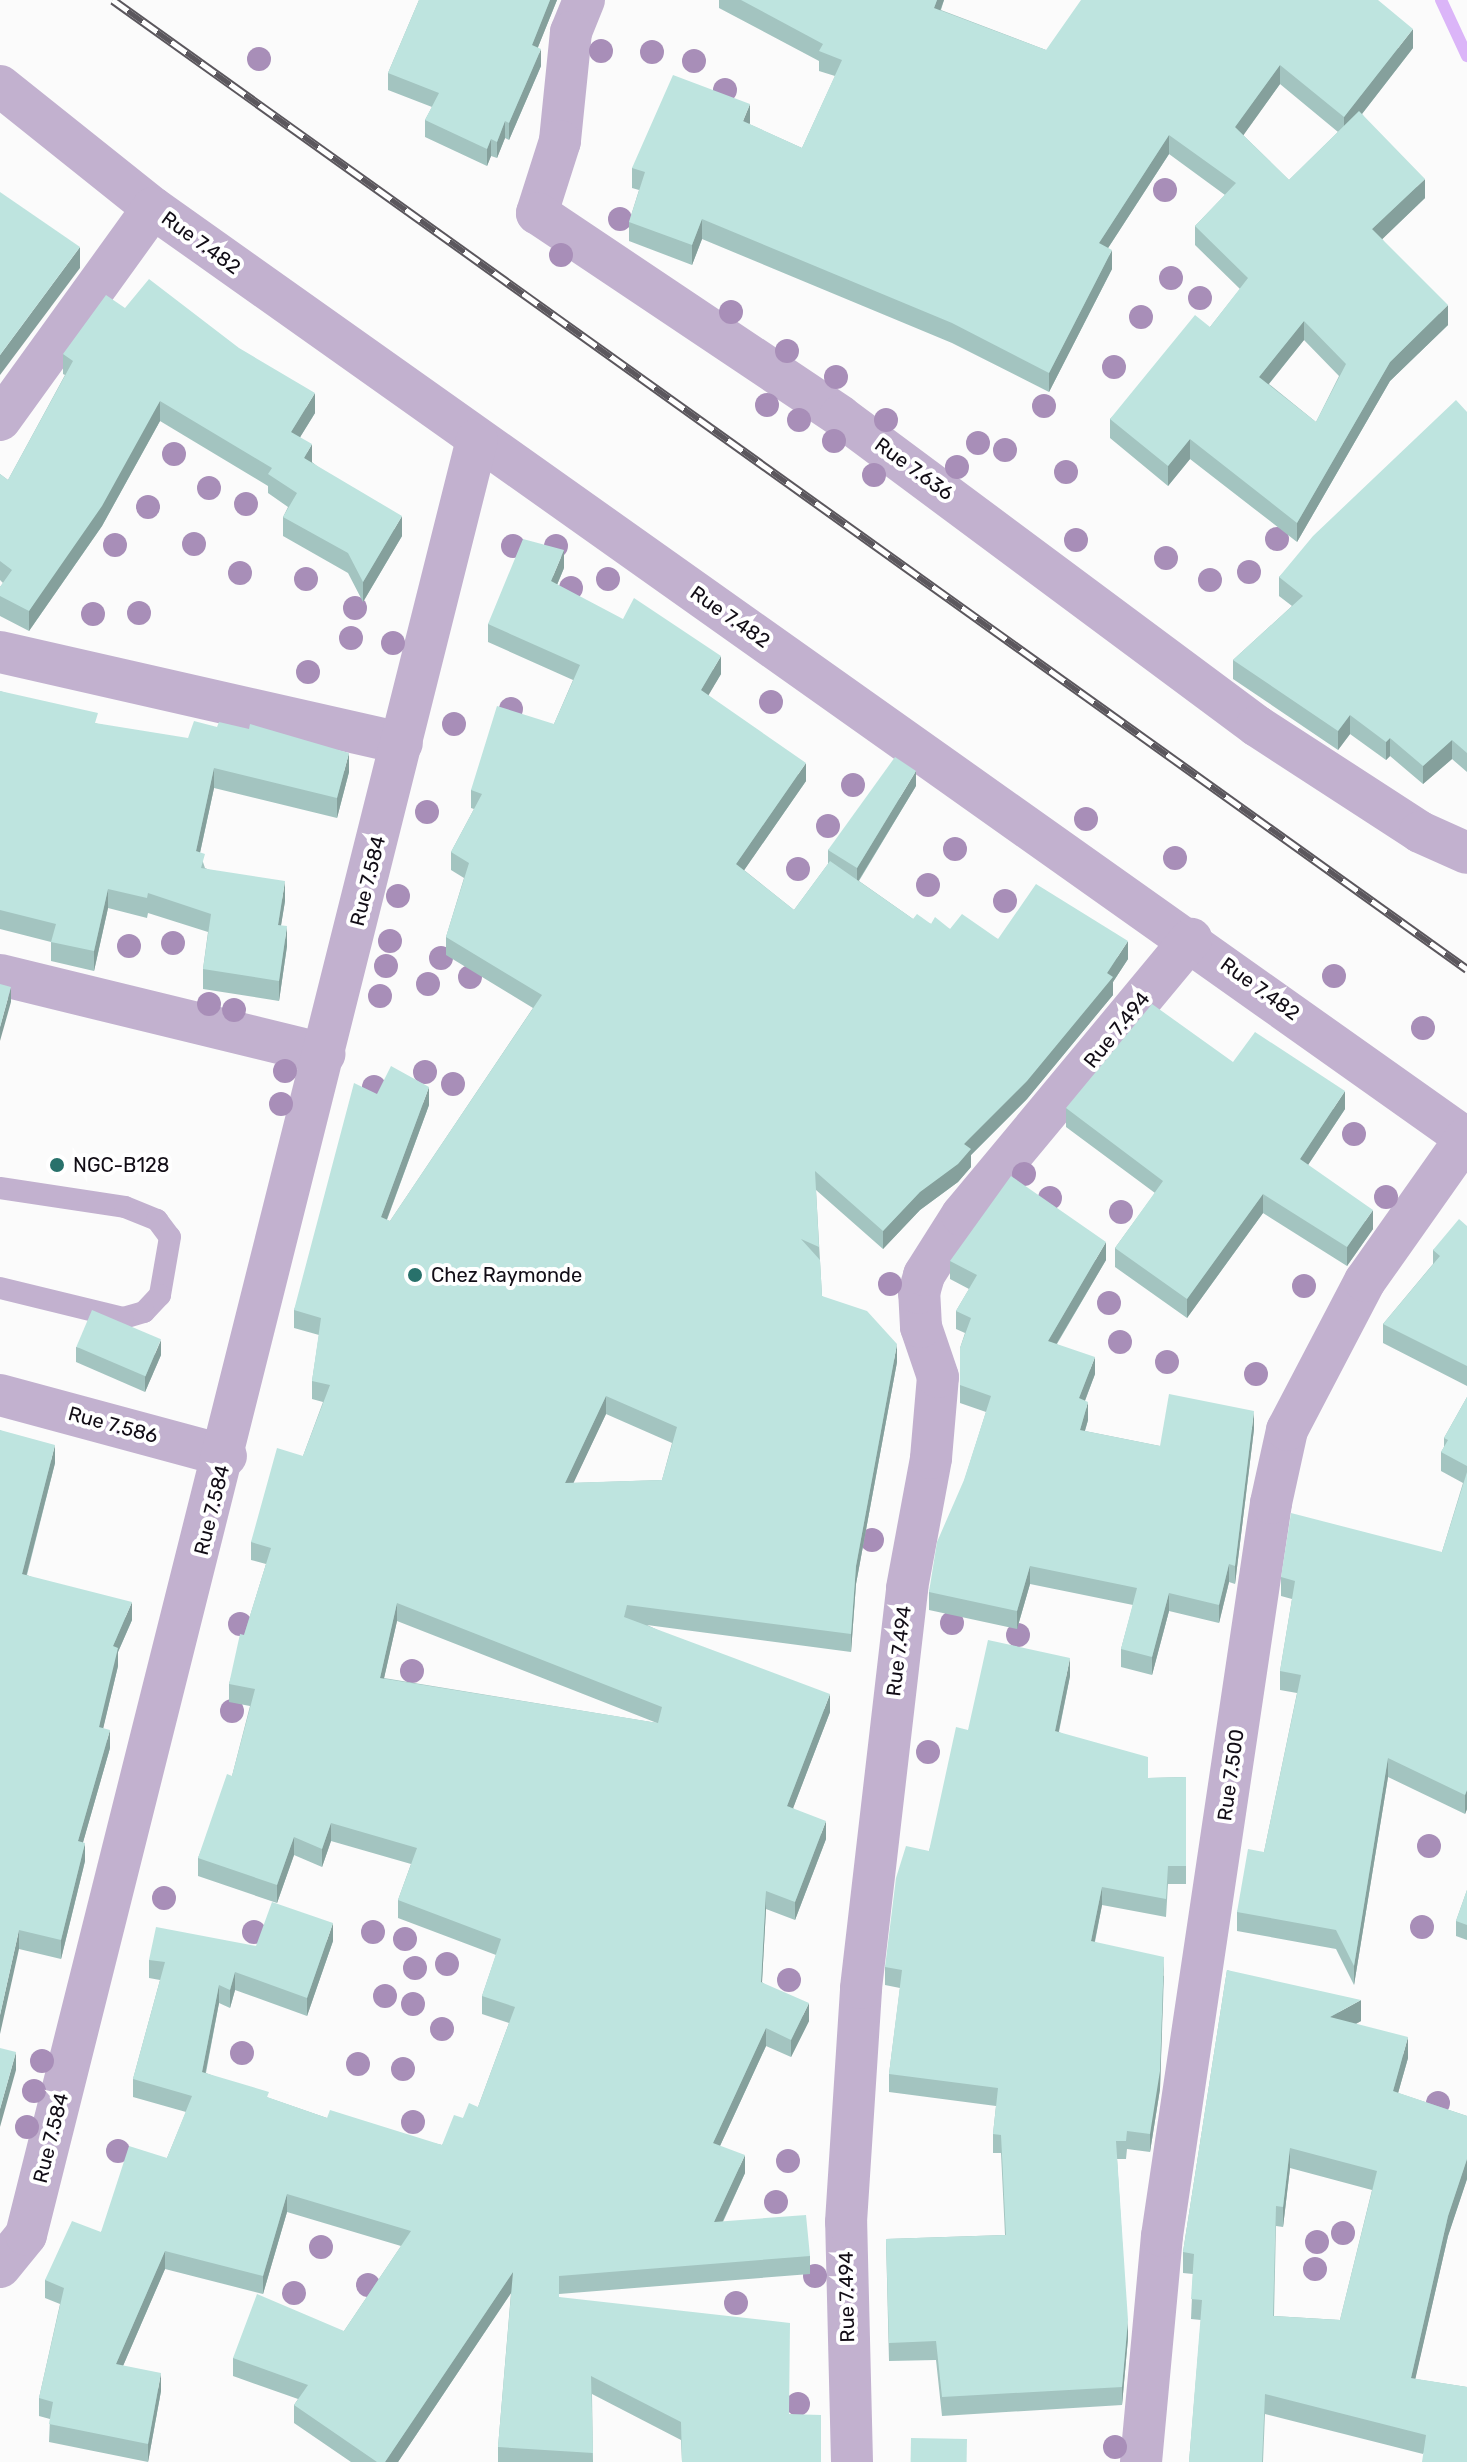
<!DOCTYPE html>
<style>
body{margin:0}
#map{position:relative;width:1467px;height:2462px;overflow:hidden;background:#fbfbfb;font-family:Rubik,sans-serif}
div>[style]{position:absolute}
.stream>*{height:12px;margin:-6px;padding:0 6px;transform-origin:6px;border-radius:6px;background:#dbb5f8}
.lane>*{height:22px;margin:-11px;padding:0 11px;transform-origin:11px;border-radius:11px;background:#c2b1cf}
.street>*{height:42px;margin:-21px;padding:0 21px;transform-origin:21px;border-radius:21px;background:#c2b1cf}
.rail>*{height:9px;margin-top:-4.5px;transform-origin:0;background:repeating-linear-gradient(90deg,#fff 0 18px,#5b575d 0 36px);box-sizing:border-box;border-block:2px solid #5b575d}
.trees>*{width:24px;height:24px;margin:-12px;border-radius:50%;background:#a88eb8}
.wall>*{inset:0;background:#a3c4c0}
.shaded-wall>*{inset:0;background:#85a09c}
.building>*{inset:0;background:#bee4df;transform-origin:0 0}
.dots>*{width:22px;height:22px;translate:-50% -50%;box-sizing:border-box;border:4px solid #fff;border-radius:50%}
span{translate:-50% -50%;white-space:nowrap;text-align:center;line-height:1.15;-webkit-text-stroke:8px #fff;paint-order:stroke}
.street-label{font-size:20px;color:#120d16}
.poi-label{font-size:20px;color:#120d16}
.left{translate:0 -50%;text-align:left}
</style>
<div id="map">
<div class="stream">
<i style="left:1441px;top:0;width:62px;rotate:65.1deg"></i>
</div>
<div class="lane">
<i style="left:0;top:1188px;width:126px;rotate:8.6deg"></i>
<i style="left:125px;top:1207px;width:35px;rotate:22deg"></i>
<i style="left:157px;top:1220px;width:21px;rotate:53deg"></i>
<i style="left:170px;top:1237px;width:59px;rotate:99.8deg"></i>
<i style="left:160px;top:1295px;width:23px;rotate:133deg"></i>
<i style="left:144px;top:1312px;width:22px;rotate:164deg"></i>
<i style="left:123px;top:1318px;width:127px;rotate:-166.3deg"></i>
</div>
<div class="street">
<i style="left:584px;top:0;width:35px;rotate:112deg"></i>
<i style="left:571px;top:32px;width:110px;rotate:95.8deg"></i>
<i style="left:560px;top:141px;width:76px;rotate:107.7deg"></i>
<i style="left:537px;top:213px;width:365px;rotate:33.8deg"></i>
<i style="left:840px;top:416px;width:520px;rotate:36.63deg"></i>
<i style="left:1257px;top:726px;width:194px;rotate:33deg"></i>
<i style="left:1420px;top:832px;width:51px;rotate:24.1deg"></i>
<i style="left:0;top:86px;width:196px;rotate:38.6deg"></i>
<i style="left:153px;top:208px;width:1610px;rotate:35.32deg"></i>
<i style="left:0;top:420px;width:261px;rotate:-54.2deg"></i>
<i style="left:0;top:652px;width:412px;rotate:12.8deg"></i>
<i style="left:0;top:975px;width:334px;rotate:13.7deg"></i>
<i style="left:0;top:1395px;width:234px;rotate:15.1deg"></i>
<i style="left:0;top:2267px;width:41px;rotate:-50.9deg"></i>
<i style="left:26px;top:2235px;width:1851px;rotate:-75.9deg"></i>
<i style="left:852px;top:2462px;width:240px;rotate:-91.4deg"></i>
<i style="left:846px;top:2222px;width:234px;rotate:-86.3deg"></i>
<i style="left:861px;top:1988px;width:403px;rotate:-83.4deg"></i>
<i style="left:907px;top:1588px;width:132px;rotate:-79.5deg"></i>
<i style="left:931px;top:1458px;width:81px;rotate:-85.1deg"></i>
<i style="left:938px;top:1377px;width:53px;rotate:-108.8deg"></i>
<i style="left:921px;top:1327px;width:34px;rotate:-93deg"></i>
<i style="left:919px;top:1293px;width:19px;rotate:-74deg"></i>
<i style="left:924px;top:1275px;width:71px;rotate:-57.7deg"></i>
<i style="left:962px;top:1215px;width:359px;rotate:-50.3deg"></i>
<i style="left:1141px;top:2462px;width:227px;rotate:-84.7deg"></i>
<i style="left:1162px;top:2236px;width:741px;rotate:-81.54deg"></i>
<i style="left:1271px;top:1503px;width:75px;rotate:-77.6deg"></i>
<i style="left:1287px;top:1430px;width:168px;rotate:-62.4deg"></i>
<i style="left:1365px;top:1281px;width:175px;rotate:-54.8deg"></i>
</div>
<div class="rail">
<i style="left:113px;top:0;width:1665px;rotate:35.59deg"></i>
</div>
<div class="trees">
<i style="left:601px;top:51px"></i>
<i style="left:652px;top:52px"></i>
<i style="left:259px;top:59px"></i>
<i style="left:694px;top:61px"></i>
<i style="left:725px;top:90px"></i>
<i style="left:1165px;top:190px"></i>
<i style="left:620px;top:219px"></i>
<i style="left:561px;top:255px"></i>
<i style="left:1171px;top:278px"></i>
<i style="left:1200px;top:298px"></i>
<i style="left:731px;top:312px"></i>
<i style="left:1141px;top:317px"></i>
<i style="left:787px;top:351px"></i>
<i style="left:1114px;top:367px"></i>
<i style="left:836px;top:377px"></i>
<i style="left:767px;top:405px"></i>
<i style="left:1044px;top:406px"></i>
<i style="left:799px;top:420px"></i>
<i style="left:886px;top:420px"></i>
<i style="left:834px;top:441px"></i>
<i style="left:978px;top:443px"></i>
<i style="left:1005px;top:450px"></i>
<i style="left:174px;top:454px"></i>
<i style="left:957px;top:467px"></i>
<i style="left:1066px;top:472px"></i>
<i style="left:874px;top:475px"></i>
<i style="left:209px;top:488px"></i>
<i style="left:246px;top:504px"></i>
<i style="left:148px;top:507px"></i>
<i style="left:1277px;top:539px"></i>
<i style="left:1076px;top:540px"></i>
<i style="left:194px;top:544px"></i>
<i style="left:115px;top:545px"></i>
<i style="left:513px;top:546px"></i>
<i style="left:556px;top:546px"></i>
<i style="left:1166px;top:558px"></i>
<i style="left:1249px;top:572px"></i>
<i style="left:240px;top:573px"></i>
<i style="left:306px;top:579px"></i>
<i style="left:608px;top:579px"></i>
<i style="left:1210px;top:580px"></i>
<i style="left:571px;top:588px"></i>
<i style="left:355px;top:608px"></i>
<i style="left:139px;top:613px"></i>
<i style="left:93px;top:614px"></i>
<i style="left:351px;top:638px"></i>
<i style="left:393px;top:643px"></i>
<i style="left:308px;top:672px"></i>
<i style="left:771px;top:702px"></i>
<i style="left:511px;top:709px"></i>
<i style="left:454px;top:724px"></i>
<i style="left:853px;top:785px"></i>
<i style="left:427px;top:812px"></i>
<i style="left:1086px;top:819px"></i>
<i style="left:828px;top:826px"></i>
<i style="left:955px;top:849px"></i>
<i style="left:1175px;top:858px"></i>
<i style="left:798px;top:869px"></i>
<i style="left:928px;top:885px"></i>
<i style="left:398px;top:896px"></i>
<i style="left:1005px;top:901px"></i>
<i style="left:390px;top:941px"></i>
<i style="left:173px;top:943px"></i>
<i style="left:129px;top:946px"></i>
<i style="left:441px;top:958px"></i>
<i style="left:386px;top:966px"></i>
<i style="left:1334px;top:976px"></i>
<i style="left:470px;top:977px"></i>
<i style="left:428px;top:984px"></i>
<i style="left:380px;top:996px"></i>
<i style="left:209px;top:1004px"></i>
<i style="left:234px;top:1010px"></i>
<i style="left:1423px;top:1028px"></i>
<i style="left:285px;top:1071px"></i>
<i style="left:425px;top:1072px"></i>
<i style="left:453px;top:1084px"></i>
<i style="left:374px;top:1087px"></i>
<i style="left:281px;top:1104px"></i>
<i style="left:1354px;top:1134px"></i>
<i style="left:1024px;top:1174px"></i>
<i style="left:1386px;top:1197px"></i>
<i style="left:1050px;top:1198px"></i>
<i style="left:1121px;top:1212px"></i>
<i style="left:890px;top:1284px"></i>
<i style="left:1304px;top:1286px"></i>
<i style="left:1109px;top:1303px"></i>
<i style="left:1120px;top:1342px"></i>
<i style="left:1167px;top:1362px"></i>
<i style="left:1256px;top:1374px"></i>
<i style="left:872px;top:1540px"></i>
<i style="left:952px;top:1623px"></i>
<i style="left:240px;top:1624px"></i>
<i style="left:1018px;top:1635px"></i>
<i style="left:412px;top:1671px"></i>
<i style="left:232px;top:1711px"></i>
<i style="left:928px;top:1752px"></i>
<i style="left:1429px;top:1846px"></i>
<i style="left:164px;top:1898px"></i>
<i style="left:1422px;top:1927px"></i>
<i style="left:254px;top:1932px"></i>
<i style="left:373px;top:1932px"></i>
<i style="left:405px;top:1939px"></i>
<i style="left:447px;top:1964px"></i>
<i style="left:415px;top:1968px"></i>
<i style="left:789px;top:1980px"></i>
<i style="left:385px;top:1996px"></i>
<i style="left:413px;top:2004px"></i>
<i style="left:442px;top:2029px"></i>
<i style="left:242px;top:2053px"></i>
<i style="left:42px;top:2061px"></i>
<i style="left:358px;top:2064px"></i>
<i style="left:403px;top:2069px"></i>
<i style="left:34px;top:2091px"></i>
<i style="left:1438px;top:2103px"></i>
<i style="left:413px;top:2122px"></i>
<i style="left:27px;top:2127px"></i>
<i style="left:118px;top:2151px"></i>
<i style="left:788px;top:2161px"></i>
<i style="left:776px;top:2202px"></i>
<i style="left:1343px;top:2233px"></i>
<i style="left:1317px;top:2242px"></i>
<i style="left:321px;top:2247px"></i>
<i style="left:1315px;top:2269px"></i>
<i style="left:815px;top:2276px"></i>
<i style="left:368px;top:2285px"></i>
<i style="left:294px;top:2293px"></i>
<i style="left:736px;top:2303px"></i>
<i style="left:798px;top:2404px"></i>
<i style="left:1115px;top:2447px"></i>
</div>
<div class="wall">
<i style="clip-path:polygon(419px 0,557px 0,538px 47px,541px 66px,509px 140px,505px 138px,497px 158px,491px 156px,487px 166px,425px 137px,425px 120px,432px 107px,388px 90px,388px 73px)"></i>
<i style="clip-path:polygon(evenodd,719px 0,944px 0,941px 10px,1046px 50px,1413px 48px,1362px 114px,1425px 198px,1382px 239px,1448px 325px,1390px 381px,1297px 542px,1190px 459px,1168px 486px,1110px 438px,1110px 419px,1210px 327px,1240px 289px,1195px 245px,1195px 226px,1225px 195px,1169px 154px,1108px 248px,1112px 269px,1049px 392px,952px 343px,702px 239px,692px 265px,629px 241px,629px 222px,639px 190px,632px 188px,632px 168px,749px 124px,802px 148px,835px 76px,819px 71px,819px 61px,719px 8px,719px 0,1280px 84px,1338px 132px,1289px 180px,1243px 135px,1280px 84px,719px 0,1304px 340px,1339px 376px,1316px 422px,1269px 384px,1304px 340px)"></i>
<i style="clip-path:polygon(125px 308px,315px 413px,300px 437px,312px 462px,402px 536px,363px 602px,348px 573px,283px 536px,283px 517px,288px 507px,268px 493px,268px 486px,160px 421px,102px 526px,29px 631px,0 616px,0 587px,3px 583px,0 580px,0 474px,8px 480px,65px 375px,63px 374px,63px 354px)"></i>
<i style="clip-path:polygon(1467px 412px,1467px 772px,1452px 759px,1423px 784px,1390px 756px,1386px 760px,1350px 734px,1338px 750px,1233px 679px,1233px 660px,1292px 606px,1279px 596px,1279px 577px)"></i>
<i style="clip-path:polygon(evenodd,564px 568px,557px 585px,721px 674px,708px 695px,806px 781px,744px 870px,794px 910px,828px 864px,828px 850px,916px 786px,859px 881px,913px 919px,950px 929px,998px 939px,1128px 959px,1113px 982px,1113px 995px,1027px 1099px,971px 1155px,971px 1167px,958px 1182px,920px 1210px,883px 1249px,816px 1190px,822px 1296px,897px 1362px,856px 1584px,851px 1652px,647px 1625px,830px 1712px,793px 1808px,826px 1839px,795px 1920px,766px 1909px,762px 1982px,809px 2021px,791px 2057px,766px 2046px,720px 2146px,745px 2173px,723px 2222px,810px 2256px,810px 2274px,559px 2294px,559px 2297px,789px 2414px,821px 2462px,682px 2462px,681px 2440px,592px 2394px,593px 2462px,498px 2462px,498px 2447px,511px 2293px,398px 2462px,351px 2462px,294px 2423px,294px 2405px,298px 2399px,233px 2376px,233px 2358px,344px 2331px,401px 2246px,287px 2212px,263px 2294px,165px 2269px,123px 2366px,161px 2391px,148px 2462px,49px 2442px,50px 2419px,39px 2416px,39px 2398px,60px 2304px,45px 2298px,45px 2280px,101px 2232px,167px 2158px,186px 2112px,133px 2097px,133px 2079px,160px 1980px,149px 1978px,149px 1960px,256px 1946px,333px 1941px,307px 2016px,235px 1990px,230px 2008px,219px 2003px,206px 2073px,269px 2098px,327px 2118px,442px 2145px,463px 2118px,478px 2107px,509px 2023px,482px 2014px,482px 1996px,496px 1955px,398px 1918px,398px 1900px,411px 1864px,331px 1841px,322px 1867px,294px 1855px,277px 1903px,198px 1876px,198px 1858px,232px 1776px,250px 1706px,229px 1702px,229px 1684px,266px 1564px,251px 1560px,251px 1542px,303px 1456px,323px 1402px,312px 1399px,312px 1381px,319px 1335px,294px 1328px,294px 1310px,377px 1094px,429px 1105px,387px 1220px,390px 1221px,533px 1008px,446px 955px,446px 937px,464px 878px,451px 870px,451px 852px,474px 809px,471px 808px,471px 790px,554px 724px,573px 680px,488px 642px,488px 624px,564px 568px,606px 1414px,672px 1443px,662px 1480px,573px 1483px,606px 1414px,564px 568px,397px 1621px,657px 1723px,384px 1678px,397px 1621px)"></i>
<i style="clip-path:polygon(0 691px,98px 724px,349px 772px,337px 818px,214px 788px,200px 853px,205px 868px,285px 901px,281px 925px,287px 946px,279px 1001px,203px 989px,203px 969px,208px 932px,148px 913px,147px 918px,108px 908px,94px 971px,51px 961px,51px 942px,0 929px)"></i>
<i style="clip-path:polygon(1066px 1108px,1345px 1109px,1308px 1165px,1373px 1229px,1347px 1266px,1263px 1213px,1187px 1318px,1115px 1267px,1115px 1248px,1155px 1193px,1066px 1127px)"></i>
<i style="clip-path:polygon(1467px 1226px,1467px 1386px,1383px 1343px,1383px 1324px,1433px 1264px,1433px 1250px)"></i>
<i style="clip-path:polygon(1106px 1260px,1057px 1344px,1095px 1374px,1085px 1401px,1088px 1420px,1085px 1431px,1160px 1446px,1254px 1429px,1235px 1584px,1229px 1582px,1219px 1623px,1169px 1611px,1152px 1675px,1121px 1667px,1121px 1649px,1133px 1605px,1030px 1584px,1017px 1629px,929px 1610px,929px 1592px,986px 1412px,960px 1403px,960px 1348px,965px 1333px,956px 1329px,956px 1311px,969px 1289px,950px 1279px,950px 1261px)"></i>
<i style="clip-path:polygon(76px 1347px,161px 1355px,145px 1392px,76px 1362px)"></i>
<i style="clip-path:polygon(1467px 1397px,1467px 1809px,1465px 1814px,1388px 1777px,1354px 1985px,1336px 1949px,1237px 1931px,1237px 1912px,1264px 1852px,1297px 1693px,1280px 1690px,1280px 1671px,1292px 1599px,1281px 1596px,1281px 1577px,1442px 1552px,1463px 1483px,1441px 1471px,1441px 1452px,1444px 1447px,1444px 1438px)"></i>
<i style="clip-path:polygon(0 1430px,55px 1463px,27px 1575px,132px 1620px,118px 1652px,118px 1666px,103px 1728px,110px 1748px,83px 1842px,85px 1861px,61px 1959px,19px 1949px)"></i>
<i style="clip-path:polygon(1070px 1676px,1059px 1732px,1148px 1778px,1186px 1777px,1186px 1884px,1168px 1884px,1166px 1917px,1102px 1905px,1095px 1942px,1164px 1976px,1160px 2089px,1150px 2152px,1127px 2149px,1126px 2159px,1117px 2159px,1128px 2338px,1122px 2405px,942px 2416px,936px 2360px,889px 2361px,886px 2239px,1005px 2235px,1001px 2153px,993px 2153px,993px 2134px,996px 2106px,889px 2092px,889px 2074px,900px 1988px,885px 1985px,885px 1967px,929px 1851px,968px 1730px)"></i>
<i style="clip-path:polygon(1467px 1890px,1467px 1940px,1456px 1936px,1456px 1921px)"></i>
<i style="clip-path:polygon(evenodd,1227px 1970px,1361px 2021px,1356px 2024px,1408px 2058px,1398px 2093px,1467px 2116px,1467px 2179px,1448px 2236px,1415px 2379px,1467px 2387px,1423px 2454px,1265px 2414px,1263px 2462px,1189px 2462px,1201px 2320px,1191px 2319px,1193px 2274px,1183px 2273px,1183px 2252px,1227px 1970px,1290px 2168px,1372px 2190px,1340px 2320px,1274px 2316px,1276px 2226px,1283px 2227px,1290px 2168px)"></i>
</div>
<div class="shaded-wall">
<i style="clip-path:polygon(550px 0,557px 0,532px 62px,532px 45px)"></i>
<i style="clip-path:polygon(937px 0,944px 0,934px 27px,934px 8px)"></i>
<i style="clip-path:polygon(1413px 29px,1413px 48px,1344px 137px,1344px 117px)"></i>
<i style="clip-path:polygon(541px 49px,541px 66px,509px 140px,509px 123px)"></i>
<i style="clip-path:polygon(1280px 65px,1280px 84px,1235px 147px,1235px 127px)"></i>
<i style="clip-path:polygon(750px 104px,750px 123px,743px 140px,743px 121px)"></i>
<i style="clip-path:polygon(505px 121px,505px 138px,497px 158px,497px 142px)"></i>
<i style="clip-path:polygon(1169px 135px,1169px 154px,1099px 262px,1099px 243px)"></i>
<i style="clip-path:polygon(491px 139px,491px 156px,487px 166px,487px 149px)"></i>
<i style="clip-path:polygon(1425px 179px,1425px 198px,1372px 249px,1372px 229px)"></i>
<i style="clip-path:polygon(702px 219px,702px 239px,692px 265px,692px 245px)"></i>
<i style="clip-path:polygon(80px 247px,80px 268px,0 375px,0 355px)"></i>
<i style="clip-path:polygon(1112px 250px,1112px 269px,1049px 392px,1049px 373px)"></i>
<i style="clip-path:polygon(1448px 305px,1448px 325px,1390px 381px,1297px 542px,1297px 523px,1390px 362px)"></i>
<i style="clip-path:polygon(1304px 321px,1304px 340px,1259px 396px,1259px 377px)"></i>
<i style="clip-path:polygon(315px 393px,315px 413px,291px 452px,291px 432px)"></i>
<i style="clip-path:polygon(160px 401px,160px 421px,102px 526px,29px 631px,29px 611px)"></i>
<i style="clip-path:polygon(1190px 439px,1190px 459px,1168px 486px,1168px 466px)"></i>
<i style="clip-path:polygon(312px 444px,312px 464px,304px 458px)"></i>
<i style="clip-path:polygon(402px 516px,402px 536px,363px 602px,363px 582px)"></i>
<i style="clip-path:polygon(564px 550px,564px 568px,551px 599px,551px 581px)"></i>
<i style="clip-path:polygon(721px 656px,721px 674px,701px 708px,701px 690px)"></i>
<i style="clip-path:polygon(1350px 715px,1350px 734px,1338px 750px,1338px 731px)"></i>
<i style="clip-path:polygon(1390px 738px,1390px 756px,1386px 760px,1386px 742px)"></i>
<i style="clip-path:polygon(1452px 740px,1452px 759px,1423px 784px,1423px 766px)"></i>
<i style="clip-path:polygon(349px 753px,349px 772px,337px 818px,337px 798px)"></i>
<i style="clip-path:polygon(806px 763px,806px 781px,736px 882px,736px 864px)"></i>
<i style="clip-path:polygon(214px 768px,214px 788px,196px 871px,196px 851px)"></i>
<i style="clip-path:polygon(916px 771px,916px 786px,857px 883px,857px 868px)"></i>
<i style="clip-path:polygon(285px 881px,285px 901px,278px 944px,278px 925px)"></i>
<i style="clip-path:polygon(108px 889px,108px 908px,94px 971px,94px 951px)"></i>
<i style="clip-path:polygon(287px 926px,287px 946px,279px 1001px,279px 981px)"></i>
<i style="clip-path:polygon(1128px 941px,1128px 959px,1113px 982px,1113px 995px,1027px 1099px,971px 1155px,971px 1167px,958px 1182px,920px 1210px,883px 1249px,883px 1231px,964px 1144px,1107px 973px)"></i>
<i style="clip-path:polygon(11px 987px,11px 1002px,0 1041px,0 1027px)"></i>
<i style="clip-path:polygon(429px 1087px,429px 1105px,381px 1235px,381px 1217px)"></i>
<i style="clip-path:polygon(1345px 1091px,1345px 1109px,1300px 1177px,1300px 1159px)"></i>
<i style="clip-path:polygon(1263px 1194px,1263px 1213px,1187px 1318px,1187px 1299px)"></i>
<i style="clip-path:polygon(1373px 1210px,1373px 1229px,1347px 1266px,1347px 1247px)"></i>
<i style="clip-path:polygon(1106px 1242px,1106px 1260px,1048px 1358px,1048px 1341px)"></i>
<i style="clip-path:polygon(161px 1340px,161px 1355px,145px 1392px,145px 1377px)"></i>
<i style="clip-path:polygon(897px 1344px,897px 1362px,856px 1584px,851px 1652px,851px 1634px,856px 1566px)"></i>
<i style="clip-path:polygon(1095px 1357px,1095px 1374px,1079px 1416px,1079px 1398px)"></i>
<i style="clip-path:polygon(606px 1396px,606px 1414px,565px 1501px,565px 1483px)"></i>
<i style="clip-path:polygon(1088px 1402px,1088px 1420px,1080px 1447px,1080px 1430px)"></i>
<i style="clip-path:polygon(1254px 1411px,1254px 1429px,1235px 1584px,1235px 1566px)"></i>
<i style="clip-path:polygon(55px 1445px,55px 1463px,22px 1592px,22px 1574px)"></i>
<i style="clip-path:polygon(1229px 1564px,1229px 1582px,1219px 1623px,1219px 1605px)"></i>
<i style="clip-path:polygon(1030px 1566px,1030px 1584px,1017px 1629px,1017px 1611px)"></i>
<i style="clip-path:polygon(1169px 1593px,1169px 1611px,1152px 1675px,1152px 1657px)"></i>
<i style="clip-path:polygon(132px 1602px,132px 1620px,118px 1652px,118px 1666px,99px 1746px,99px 1727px,113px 1646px)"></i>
<i style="clip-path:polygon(397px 1603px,397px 1621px,380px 1696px,380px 1678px)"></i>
<i style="clip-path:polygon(1070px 1658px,1070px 1676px,1055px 1749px,1055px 1731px)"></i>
<i style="clip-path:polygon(830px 1694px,830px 1712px,787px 1824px,787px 1806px)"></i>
<i style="clip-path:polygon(110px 1730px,110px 1748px,78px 1860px,78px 1841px)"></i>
<i style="clip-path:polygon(1388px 1758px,1388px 1777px,1354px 1985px,1354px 1966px)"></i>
<i style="clip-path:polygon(1467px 1790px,1467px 1809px,1465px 1814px,1465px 1795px)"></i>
<i style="clip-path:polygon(826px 1821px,826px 1839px,795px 1920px,795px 1902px)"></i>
<i style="clip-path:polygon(331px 1823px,331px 1841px,322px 1867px,322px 1849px)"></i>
<i style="clip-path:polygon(294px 1837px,294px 1855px,277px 1903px,277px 1885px)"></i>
<i style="clip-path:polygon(85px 1843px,85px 1861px,61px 1959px,61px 1940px)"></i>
<i style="clip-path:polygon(1102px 1887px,1102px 1905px,1091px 1959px,1091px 1941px)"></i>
<i style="clip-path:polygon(766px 1891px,766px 1909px,761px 2000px,761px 1982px)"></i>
<i style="clip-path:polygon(333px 1923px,333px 1941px,307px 2016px,307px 1998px)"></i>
<i style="clip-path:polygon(19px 1930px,19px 1949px,0 2034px,0 2015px)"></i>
<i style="clip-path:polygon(1164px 1957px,1160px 2089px,1150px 2152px,1150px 2134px)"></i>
<i style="clip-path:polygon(235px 1972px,235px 1990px,230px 2008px,230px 1990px)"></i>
<i style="clip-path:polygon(219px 1985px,219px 2003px,202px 2090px,202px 2072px)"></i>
<i style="clip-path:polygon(1361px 2000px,1361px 2021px,1330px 2037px,1330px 2017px)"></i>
<i style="clip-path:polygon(809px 2003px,809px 2021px,791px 2057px,791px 2040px)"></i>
<i style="clip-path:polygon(766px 2028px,766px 2046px,713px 2161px,713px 2143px)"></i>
<i style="clip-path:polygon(1408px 2037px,1408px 2058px,1393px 2111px,1393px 2091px)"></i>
<i style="clip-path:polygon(16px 2052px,16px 2070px,0 2127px,0 2109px)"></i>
<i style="clip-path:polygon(1290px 2148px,1290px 2168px,1283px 2227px,1283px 2207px)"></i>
<i style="clip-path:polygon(745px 2155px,745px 2173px,714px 2240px,714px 2222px)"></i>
<i style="clip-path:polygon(1467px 2159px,1467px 2179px,1448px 2236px,1411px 2398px,1411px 2378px,1448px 2216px)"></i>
<i style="clip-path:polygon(287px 2194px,287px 2212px,263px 2294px,263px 2276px)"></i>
<i style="clip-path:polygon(165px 2251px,165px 2269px,116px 2382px,116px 2364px)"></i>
<i style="clip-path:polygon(513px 2272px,513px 2290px,398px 2462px,385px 2462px)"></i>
<i style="clip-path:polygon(1128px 2320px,1128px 2338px,1122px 2405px,1122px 2387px)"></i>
<i style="clip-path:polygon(161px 2373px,161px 2391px,148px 2462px,148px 2444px)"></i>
</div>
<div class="building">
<i style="clip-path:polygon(419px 0,550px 0,532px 45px,541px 49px,509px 123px,505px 121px,497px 142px,491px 139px,487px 149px,425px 120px,439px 93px,388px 73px)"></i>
<i style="clip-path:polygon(evenodd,741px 0,937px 0,934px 8px,1046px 50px,1081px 0,1378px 0,1413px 29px,1344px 117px,1280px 65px,1235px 127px,1289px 180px,1359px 111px,1425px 179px,1372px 229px,1448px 305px,1390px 362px,1297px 523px,1190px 439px,1168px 466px,1110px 419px,1195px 315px,1210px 327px,1248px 278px,1195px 226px,1236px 183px,1169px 135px,1099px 243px,1112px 250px,1049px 373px,952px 323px,702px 219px,692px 245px,629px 222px,645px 172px,632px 168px,673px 75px,750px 104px,743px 121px,802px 148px,842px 60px,819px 51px,823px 44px,741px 0,1304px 321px,1346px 364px,1316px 422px,1259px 377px,1304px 321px)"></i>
<i style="clip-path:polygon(0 192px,80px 247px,0 355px)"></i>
<i style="clip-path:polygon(149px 279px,239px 348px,315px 393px,291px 432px,312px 444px,304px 458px,402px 516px,363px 582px,348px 553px,283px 517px,297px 493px,268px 474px,272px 468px,160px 401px,102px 506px,29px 611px,0 596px,0 587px,12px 570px,0 561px,0 474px,8px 480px,73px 361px,63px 354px,106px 295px,125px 308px)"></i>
<i style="clip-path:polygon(1456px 400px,1467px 412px,1467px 753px,1452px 740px,1423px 766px,1390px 738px,1386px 742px,1350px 715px,1338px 731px,1233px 660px,1303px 596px,1279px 577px,1313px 536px)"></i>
<i style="clip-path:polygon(evenodd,523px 539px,564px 550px,551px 581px,623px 619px,634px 598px,721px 656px,701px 690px,806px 763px,736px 864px,794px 910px,830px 861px,913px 919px,917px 914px,931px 924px,935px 917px,950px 929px,962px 914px,998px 939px,1036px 884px,1128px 941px,1107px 973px,1113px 977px,1027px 1081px,964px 1144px,971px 1149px,958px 1164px,920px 1192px,883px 1231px,815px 1171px,819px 1247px,801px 1239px,820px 1260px,822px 1296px,867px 1311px,897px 1344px,856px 1566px,851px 1634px,627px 1605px,624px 1617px,830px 1694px,787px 1806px,826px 1821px,795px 1902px,766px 1891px,761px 1982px,809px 2003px,791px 2040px,766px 2028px,713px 2143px,745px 2155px,714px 2222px,806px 2215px,810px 2256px,559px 2276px,559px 2297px,790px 2323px,789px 2414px,821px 2415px,821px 2462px,682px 2462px,681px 2422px,591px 2376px,593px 2453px,498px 2447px,513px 2272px,385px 2462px,377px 2462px,294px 2405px,308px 2385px,233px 2358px,257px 2294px,344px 2331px,411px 2231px,287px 2194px,263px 2276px,165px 2251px,116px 2364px,161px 2373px,148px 2444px,49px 2424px,53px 2402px,39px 2398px,64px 2288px,45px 2280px,72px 2221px,101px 2232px,129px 2146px,167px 2158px,192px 2096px,133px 2079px,165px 1962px,149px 1960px,156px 1927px,256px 1946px,272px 1902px,333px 1923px,307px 1998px,235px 1972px,230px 1990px,219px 1985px,202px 2072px,269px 2092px,267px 2097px,327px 2118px,330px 2110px,442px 2145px,454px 2115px,463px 2118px,469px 2103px,478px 2107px,515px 2007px,482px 1996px,501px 1939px,398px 1900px,417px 1848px,331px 1823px,322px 1849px,294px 1837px,277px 1885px,198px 1858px,227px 1774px,232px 1776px,255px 1689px,229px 1684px,240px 1634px,244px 1635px,271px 1548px,251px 1542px,277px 1448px,303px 1456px,330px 1385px,312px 1381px,321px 1318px,294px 1310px,354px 1083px,377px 1094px,391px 1066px,429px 1087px,381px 1217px,390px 1221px,542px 995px,446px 937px,469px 863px,451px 852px,482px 794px,471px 790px,497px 706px,554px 724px,580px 665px,488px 624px,523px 539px,606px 1396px,677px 1427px,662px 1480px,565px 1483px,606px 1396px,523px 539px,397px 1603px,662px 1707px,658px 1723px,380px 1678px,397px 1603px)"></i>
<i style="clip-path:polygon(0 691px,98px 713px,95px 723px,188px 738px,194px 721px,217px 727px,219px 722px,249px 729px,250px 724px,349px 753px,337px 798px,214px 768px,196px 851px,205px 854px,201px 868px,285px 881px,278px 925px,287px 926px,279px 981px,203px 969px,211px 914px,148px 893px,147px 898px,108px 889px,94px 951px,51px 942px,56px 924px,0 910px)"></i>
<i style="clip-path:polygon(895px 757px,916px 771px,857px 868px,828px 850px)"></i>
<i style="clip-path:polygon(0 984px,11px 987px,0 1027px)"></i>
<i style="clip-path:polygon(1152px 1004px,1233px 1062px,1255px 1032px,1345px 1091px,1300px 1159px,1373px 1210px,1347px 1247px,1263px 1194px,1187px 1299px,1115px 1248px,1163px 1181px,1066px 1108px)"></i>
<i style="clip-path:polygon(1011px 1176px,1106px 1242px,1048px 1341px,1095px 1357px,1079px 1398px,1088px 1402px,1080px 1430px,1160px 1446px,1169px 1394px,1254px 1411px,1235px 1566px,1229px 1564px,1219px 1605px,1169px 1593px,1152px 1657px,1121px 1649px,1137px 1588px,1030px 1566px,1017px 1611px,929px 1592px,937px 1542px,964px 1480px,991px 1396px,960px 1385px,960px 1348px,971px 1318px,956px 1311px,977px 1275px,950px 1261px)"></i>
<i style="clip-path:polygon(1459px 1219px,1467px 1226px,1467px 1366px,1383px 1324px,1440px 1256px,1433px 1250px)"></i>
<i style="left:92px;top:1310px;width:75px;height:40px;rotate:23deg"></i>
<i style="clip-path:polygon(1467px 1397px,1467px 1466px,1441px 1452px,1448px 1440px,1444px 1438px)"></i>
<i style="clip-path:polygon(0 1430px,55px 1445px,22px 1574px,132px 1602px,113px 1646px,118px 1648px,99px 1727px,110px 1730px,78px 1841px,85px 1843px,61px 1940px,19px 1930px,0 2015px)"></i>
<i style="clip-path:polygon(1467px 1472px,1467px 1790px,1465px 1795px,1388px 1758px,1354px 1966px,1336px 1930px,1237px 1912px,1248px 1849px,1264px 1852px,1301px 1675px,1280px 1671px,1295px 1581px,1281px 1577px,1291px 1513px,1442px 1552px)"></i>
<i style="clip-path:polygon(988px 1640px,1070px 1658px,1055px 1731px,1148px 1757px,1148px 1778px,1186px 1777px,1186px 1866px,1168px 1866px,1166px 1899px,1102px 1887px,1091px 1941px,1164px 1957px,1160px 2071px,1150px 2134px,1127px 2131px,1126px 2141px,1116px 2141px,1128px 2320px,1122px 2387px,942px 2397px,936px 2341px,889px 2343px,886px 2239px,1006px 2235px,1001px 2135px,993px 2134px,998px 2088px,889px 2074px,902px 1970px,885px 1967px,896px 1878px,906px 1846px,929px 1851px,956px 1727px,968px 1730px)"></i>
<i style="clip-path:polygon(1467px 1890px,1467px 1925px,1456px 1921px)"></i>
<i style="clip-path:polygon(evenodd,1227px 1970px,1361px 2000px,1330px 2017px,1408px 2037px,1393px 2091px,1467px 2116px,1467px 2159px,1448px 2216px,1411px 2378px,1467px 2387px,1467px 2462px,1422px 2462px,1426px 2435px,1265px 2394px,1262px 2462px,1189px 2462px,1202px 2300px,1191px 2299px,1194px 2254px,1183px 2252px,1227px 1970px,1290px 2148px,1377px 2171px,1340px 2320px,1273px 2316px,1276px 2206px,1283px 2207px,1290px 2148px)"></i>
<i style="clip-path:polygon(0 2048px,16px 2052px,0 2109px)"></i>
<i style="left:911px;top:2438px;width:56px;height:24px;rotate:1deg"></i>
</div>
<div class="dots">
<i style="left:57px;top:1165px;background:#28716b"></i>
<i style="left:415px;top:1275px;background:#28716b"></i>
</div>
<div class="street-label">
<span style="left:201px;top:243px;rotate:36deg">Rue 7.482</span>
<span style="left:914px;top:469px;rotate:36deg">Rue 7.636</span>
<span style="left:730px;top:617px;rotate:35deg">Rue 7.482</span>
<span style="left:368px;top:881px;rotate:-76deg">Rue 7.584</span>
<span style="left:1260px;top:989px;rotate:36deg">Rue 7.482</span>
<span style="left:1117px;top:1030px;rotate:-51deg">Rue 7.494</span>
<span style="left:113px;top:1425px;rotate:15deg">Rue 7.586</span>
<span style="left:212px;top:1510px;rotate:-76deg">Rue 7.584</span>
<span style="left:899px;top:1651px;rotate:-83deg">Rue 7.494</span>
<span style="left:1231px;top:1775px;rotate:-82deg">Rue 7.500</span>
<span style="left:51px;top:2138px;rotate:-76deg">Rue 7.584</span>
<span style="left:847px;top:2297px;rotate:-91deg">Rue 7.494</span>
</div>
<div class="poi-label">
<span class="left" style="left:73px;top:1165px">NGC-B128</span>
<span class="left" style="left:431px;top:1275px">Chez Raymonde</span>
</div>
</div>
